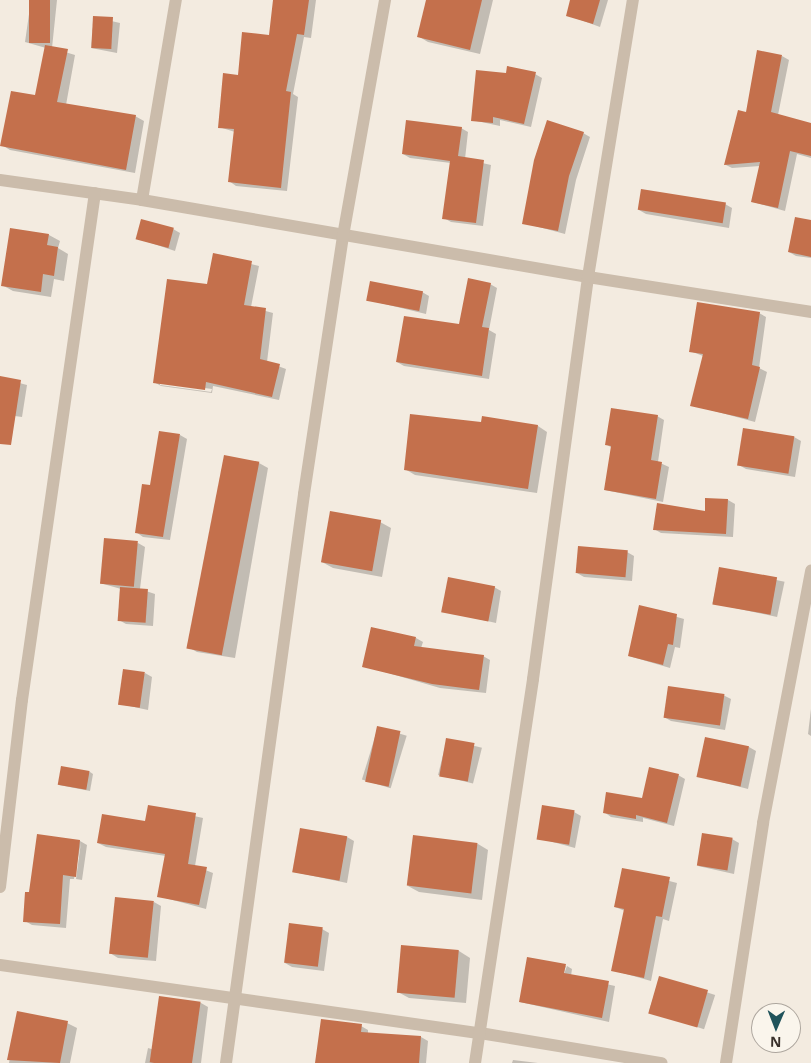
<!DOCTYPE html>
<style>
body{margin:0}
#map{position:relative;width:811px;height:1063px;overflow:hidden;background:#f3ebe0;font-family:"Open Sans",sans-serif}
div>[style]{position:absolute}
.shadow>*{inset:0;background:#0003;transform-origin:0 0}
.building>*{inset:0;background:#c4704c;transform-origin:0 0}
.minor>*{height:12px;margin:-6px;padding:0 6px;transform-origin:6px;border-radius:6px;background:#cbbcab}
span{translate:-50% -50%;white-space:nowrap;text-align:center;line-height:1.15;-webkit-text-stroke:4px #faf5ec;paint-order:stroke}
.north{position:absolute;left:751px;top:1003px;width:50px;height:50px;box-sizing:border-box;background:#faf5ec;border:1px solid #ada69e;border-radius:50%;rotate:181deg;font-size:14px;font-weight:700;line-height:20px;text-align:center;color:#39302a}
.north::after{content:'';display:block;margin:auto;width:18px;height:22px;background:#20535b;clip-path:polygon(50% 0,100% 100%,50% 72%,0 100%)}
</style>
<div id="map">
<div class="shadow">
<i style="clip-path:polygon(31px 0,57px 0,52px 48px,75px 55px,66px 105px,135px 116px,144px 121px,135px 173px,10px 150px,2px 145px,36px 97px,46px 48px,25px 42px)"></i>
<i style="clip-path:polygon(274px 0,316px 0,311px 38px,304px 37px,293px 94px,298px 97px,287px 191px,236px 186px,229px 181px,235px 132px,219px 127px,239px 76px,270px 36px)"></i>
<i style="clip-path:polygon(427px 0,493px 0,480px 54px,428px 42px,418px 36px)"></i>
<i style="clip-path:polygon(572px 0,608px 0,600px 27px,567px 15px)"></i>
<i style="clip-path:polygon(94px 17px,120px 23px,117px 53px,91px 48px)"></i>
<i style="clip-path:polygon(782px 56px,789px 60px,778px 115px,811px 124px,811px 158px,797px 154px,785px 211px,753px 202px,760px 166px,732px 168px,726px 165px,747px 113px)"></i>
<i style="clip-path:polygon(507px 74px,535px 74px,542px 78px,531px 127px,500px 120px,500px 126px,472px 120px)"></i>
<i style="clip-path:polygon(461px 128px,468px 132px,465px 159px,491px 165px,483px 226px,451px 222px,444px 218px,451px 163px,410px 158px,403px 154px)"></i>
<i style="clip-path:polygon(583px 133px,590px 137px,576px 180px,565px 234px,524px 223px)"></i>
<i style="clip-path:polygon(725px 204px,732px 208px,729px 228px,646px 214px,639px 210px)"></i>
<i style="clip-path:polygon(811px 221px,811px 258px,796px 256px,789px 252px)"></i>
<i style="clip-path:polygon(173px 229px,180px 233px,175px 251px,136px 238px)"></i>
<i style="clip-path:polygon(11px 230px,49px 235px,60px 241px,58px 248px,68px 254px,64px 281px,54px 279px,51px 297px,13px 291px,2px 285px)"></i>
<i style="clip-path:polygon(evenodd,214px 255px,259px 266px,251px 307px,273px 313px,267px 362px,286px 369px,279px 400px,213px 386px,212px 393px,161px 386px,154px 382px,208px 286px,214px 255px,160px 382px,212px 389px,211px 392px,160px 385px,160px 382px)"></i>
<i style="clip-path:polygon(490px 284px,497px 288px,489px 330px,496px 334px,489px 379px,404px 366px,397px 362px,460px 325px)"></i>
<i style="clip-path:polygon(422px 292px,429px 296px,426px 314px,368px 300px)"></i>
<i style="clip-path:polygon(759px 313px,766px 317px,759px 368px,767px 372px,755px 422px,692px 405px,703px 356px,690px 351px)"></i>
<i style="clip-path:polygon(0 378px,27px 385px,22px 417px,0 414px)"></i>
<i style="clip-path:polygon(657px 416px,664px 420px,658px 462px,669px 467px,663px 502px,605px 490px,612px 448px,606px 444px)"></i>
<i style="clip-path:polygon(482px 423px,538px 426px,547px 432px,537px 493px,415px 475px,405px 469px)"></i>
<i style="clip-path:polygon(180px 435px,187px 439px,170px 540px,143px 537px,136px 532px,151px 486px)"></i>
<i style="clip-path:polygon(794px 437px,801px 441px,795px 477px,746px 469px,739px 465px)"></i>
<i style="clip-path:polygon(225px 456px,259px 463px,268px 468px,235px 658px,197px 652px,188px 647px)"></i>
<i style="clip-path:polygon(728px 500px,735px 504px,733px 537px,661px 533px,654px 529px,706px 512px)"></i>
<i style="clip-path:polygon(380px 522px,391px 528px,382px 577px,333px 568px,322px 562px)"></i>
<i style="clip-path:polygon(138px 543px,145px 547px,140px 589px,155px 594px,153px 626px,126px 624px,119px 620px,121px 589px,100px 583px)"></i>
<i style="clip-path:polygon(627px 552px,634px 556px,632px 581px,584px 577px,577px 573px)"></i>
<i style="left:720px;top:568px;width:66px;height:36px;rotate:12deg"></i>
<i style="clip-path:polygon(494px 587px,501px 591px,496px 623px,443px 611px)"></i>
<i style="clip-path:polygon(640px 606px,684px 619px,680px 648px,675px 647px,670px 668px,629px 656px)"></i>
<i style="clip-path:polygon(416px 638px,423px 642px,421px 648px,483px 656px,490px 660px,486px 693px,440px 688px,364px 666px)"></i>
<i style="clip-path:polygon(145px 673px,152px 677px,148px 710px,120px 704px)"></i>
<i style="clip-path:polygon(723px 695px,731px 699px,725px 730px,671px 721px,664px 717px)"></i>
<i style="clip-path:polygon(811px 709px,811px 736px,808px 734px)"></i>
<i style="left:378px;top:727px;width:30px;height:55px;rotate:17deg"></i>
<i style="left:447px;top:739px;width:36px;height:37px;rotate:14deg"></i>
<i style="clip-path:polygon(749px 747px,756px 751px,748px 789px,698px 776px)"></i>
<i style="clip-path:polygon(90px 772px,93px 774px,90px 791px,59px 785px)"></i>
<i style="clip-path:polygon(678px 775px,685px 779px,674px 826px,643px 818px,643px 822px,611px 817px,604px 812px,643px 799px)"></i>
<i style="clip-path:polygon(149px 806px,203px 818px,195px 866px,213px 873px,206px 909px,158px 896px,166px 856px,106px 847px,98px 843px,146px 823px)"></i>
<i style="clip-path:polygon(574px 812px,581px 816px,575px 848px,538px 838px)"></i>
<i style="clip-path:polygon(38px 836px,80px 841px,87px 845px,82px 880px,76px 879px,81px 842px,74px 879px,70px 879px,66px 928px,32px 925px,25px 921px)"></i>
<i style="clip-path:polygon(347px 837px,354px 841px,347px 883px,294px 872px)"></i>
<i style="clip-path:polygon(732px 839px,739px 843px,734px 874px,698px 866px)"></i>
<i style="clip-path:polygon(478px 844px,488px 850px,482px 900px,419px 892px,408px 886px)"></i>
<i style="clip-path:polygon(623px 869px,677px 883px,669px 921px,663px 919px,651px 981px,612px 970px,625px 911px,615px 907px)"></i>
<i style="clip-path:polygon(154px 902px,161px 906px,156px 961px,118px 958px,110px 953px)"></i>
<i style="clip-path:polygon(322px 929px,329px 933px,324px 971px,292px 967px,285px 963px)"></i>
<i style="clip-path:polygon(402px 947px,459px 951px,470px 958px,466px 1003px,409px 998px,398px 992px)"></i>
<i style="clip-path:polygon(528px 958px,566px 966px,562px 979px,567px 966px,572px 969px,571px 976px,615px 986px,609px 1022px,520px 1002px)"></i>
<i style="left:660px;top:977px;width:58px;height:36px;rotate:18deg"></i>
<i style="clip-path:polygon(160px 997px,201px 1003px,208px 1007px,201px 1063px,145px 1063px,148px 1048px,155px 1050px)"></i>
<i style="clip-path:polygon(18px 1013px,67px 1023px,77px 1028px,70px 1063px,9px 1063px)"></i>
<i style="clip-path:polygon(361px 1026px,368px 1030px,368px 1034px,421px 1037px,428px 1041px,426px 1063px,316px 1063px)"></i>
<i style="clip-path:polygon(513px 1060px,538px 1063px,512px 1063px)"></i>
</div>
<div class="building">
<i style="left:29px;top:0;width:21px;height:43px"></i>
<i style="clip-path:polygon(273px 0,309px 0,304px 35px,297px 34px,286px 91px,291px 92px,281px 188px,228px 182px,234px 129px,218px 128px,223px 73px,238px 75px,242px 32px,269px 35px)"></i>
<i style="clip-path:polygon(426px 0,482px 0,470px 50px,417px 37px)"></i>
<i style="clip-path:polygon(570px 0,600px 0,593px 24px,566px 16px)"></i>
<i style="left:93px;top:16px;width:20px;height:32px;rotate:3deg"></i>
<i style="clip-path:polygon(45px 45px,68px 49px,57px 102px,136px 115px,126px 170px,0 146px,11px 91px,35px 95px)"></i>
<i style="clip-path:polygon(757px 50px,782px 55px,771px 112px,811px 123px,811px 156px,790px 151px,778px 208px,751px 202px,760px 162px,724px 165px,738px 110px,746px 112px)"></i>
<i style="clip-path:polygon(507px 66px,536px 72px,524px 124px,493px 117px,493px 123px,471px 121px,476px 70px,506px 73px)"></i>
<i style="clip-path:polygon(406px 120px,462px 127px,458px 156px,484px 160px,476px 223px,442px 219px,450px 161px,402px 154px)"></i>
<i style="clip-path:polygon(547px 120px,584px 132px,569px 176px,558px 231px,522px 224px,534px 160px)"></i>
<i style="left:641px;top:189px;width:86px;height:21px;rotate:9deg"></i>
<i style="clip-path:polygon(795px 217px,811px 220px,811px 257px,788px 252px)"></i>
<i style="left:141px;top:219px;width:34px;height:21px;rotate:15deg"></i>
<i style="clip-path:polygon(10px 228px,49px 234px,47px 245px,58px 247px,54px 276px,43px 274px,41px 292px,1px 286px)"></i>
<i style="clip-path:polygon(213px 253px,252px 261px,244px 305px,266px 308px,260px 359px,280px 364px,272px 397px,206px 382px,205px 390px,153px 383px,167px 279px,207px 284px)"></i>
<i style="clip-path:polygon(468px 278px,491px 283px,482px 327px,489px 328px,482px 376px,396px 362px,404px 316px,459px 324px)"></i>
<i style="left:370px;top:281px;width:54px;height:20px;rotate:11deg"></i>
<i style="clip-path:polygon(697px 302px,760px 312px,752px 365px,760px 367px,748px 419px,690px 406px,703px 354px,689px 352px)"></i>
<i style="clip-path:polygon(0 376px,21px 380px,11px 445px,0 444px)"></i>
<i style="clip-path:polygon(611px 408px,658px 415px,651px 460px,662px 462px,656px 499px,604px 490px,611px 446px,605px 445px)"></i>
<i style="clip-path:polygon(410px 414px,481px 422px,482px 416px,538px 425px,528px 489px,404px 470px)"></i>
<i style="left:743px;top:428px;width:52px;height:38px;rotate:9deg"></i>
<i style="clip-path:polygon(159px 431px,180px 434px,163px 537px,135px 533px,142px 484px,150px 485px)"></i>
<i style="left:224px;top:455px;width:36px;height:197px;rotate:11deg"></i>
<i style="clip-path:polygon(705px 498px,728px 499px,726px 534px,653px 530px,657px 503px,705px 511px)"></i>
<i style="left:330px;top:511px;width:52px;height:52px;rotate:10deg"></i>
<i style="left:104px;top:538px;width:34px;height:46px;rotate:5deg"></i>
<i style="left:578px;top:546px;width:50px;height:27px;rotate:5deg"></i>
<i style="left:719px;top:567px;width:59px;height:38px;rotate:10deg"></i>
<i style="left:448px;top:577px;width:48px;height:36px;rotate:11deg"></i>
<i style="left:120px;top:587px;width:28px;height:34px;rotate:4deg"></i>
<i style="clip-path:polygon(639px 605px,677px 614px,673px 645px,668px 644px,663px 665px,628px 656px)"></i>
<i style="clip-path:polygon(371px 627px,416px 637px,414px 646px,484px 655px,479px 690px,432px 684px,362px 667px)"></i>
<i style="left:123px;top:669px;width:22px;height:36px;rotate:8deg"></i>
<i style="left:668px;top:686px;width:57px;height:32px;rotate:8deg"></i>
<i style="left:377px;top:726px;width:24px;height:57px;rotate:12deg"></i>
<i style="left:705px;top:737px;width:45px;height:41px;rotate:12deg"></i>
<i style="left:446px;top:738px;width:29px;height:39px;rotate:10deg"></i>
<i style="left:61px;top:766px;width:29px;height:19px;rotate:10deg"></i>
<i style="clip-path:polygon(649px 767px,679px 774px,667px 823px,636px 815px,636px 819px,603px 813px,606px 792px,642px 798px)"></i>
<i style="clip-path:polygon(148px 805px,196px 813px,188px 864px,207px 867px,199px 905px,157px 897px,165px 854px,97px 843px,102px 814px,145px 821px)"></i>
<i style="left:542px;top:805px;width:33px;height:35px;rotate:9deg"></i>
<i style="left:300px;top:828px;width:48px;height:45px;rotate:10deg"></i>
<i style="left:702px;top:833px;width:31px;height:33px;rotate:9deg"></i>
<i style="clip-path:polygon(37px 834px,80px 840px,76px 877px,63px 875px,60px 924px,23px 922px,25px 892px,29px 892px)"></i>
<i style="left:413px;top:835px;width:65px;height:51px;rotate:7deg"></i>
<i style="clip-path:polygon(622px 868px,670px 877px,662px 917px,656px 916px,644px 978px,611px 971px,624px 909px,614px 907px)"></i>
<i style="left:115px;top:897px;width:39px;height:57px;rotate:6deg"></i>
<i style="left:289px;top:923px;width:34px;height:40px;rotate:7deg"></i>
<i style="left:401px;top:945px;width:58px;height:48px;rotate:5deg"></i>
<i style="clip-path:polygon(527px 957px,566px 964px,564px 973px,609px 981px,602px 1018px,519px 1002px)"></i>
<i style="left:659px;top:976px;width:51px;height:39px;rotate:16deg"></i>
<i style="left:159px;top:996px;width:42px;height:67px;rotate:8deg"></i>
<i style="clip-path:polygon(17px 1011px,68px 1021px,60px 1063px,7px 1060px)"></i>
<i style="clip-path:polygon(321px 1019px,362px 1024px,361px 1032px,421px 1036px,419px 1063px,315px 1063px)"></i>
</div>
<div class="minor">
<i style="left:0;top:180px;width:143px;rotate:8deg"></i>
<i style="left:142px;top:200px;width:453px;rotate:9.8deg"></i>
<i style="left:588px;top:277px;width:226px;rotate:8.9deg"></i>
<i style="left:142px;top:200px;width:203px;rotate:-80.4deg"></i>
<i style="left:0;top:887px;width:188px;rotate:-83.3deg"></i>
<i style="left:22px;top:700px;width:512px;rotate:-81.81deg"></i>
<i style="left:0;top:965px;width:485px;rotate:8.1deg"></i>
<i style="left:480px;top:1033px;width:184px;rotate:9.4deg"></i>
<i style="left:226px;top:1063px;width:574px;rotate:-82.19deg"></i>
<i style="left:304px;top:494px;width:261px;rotate:-81.4deg"></i>
<i style="left:343px;top:236px;width:240px;rotate:-79.9deg"></i>
<i style="left:475px;top:1063px;width:388px;rotate:-81.4deg"></i>
<i style="left:533px;top:679px;width:406px;rotate:-82.2deg"></i>
<i style="left:588px;top:277px;width:281px;rotate:-80.8deg"></i>
<i style="left:726px;top:1063px;width:243px;rotate:-81.2deg"></i>
<i style="left:763px;top:823px;width:257px;rotate:-79.2deg"></i>
</div>
<div class="north">N</div>
</div>
